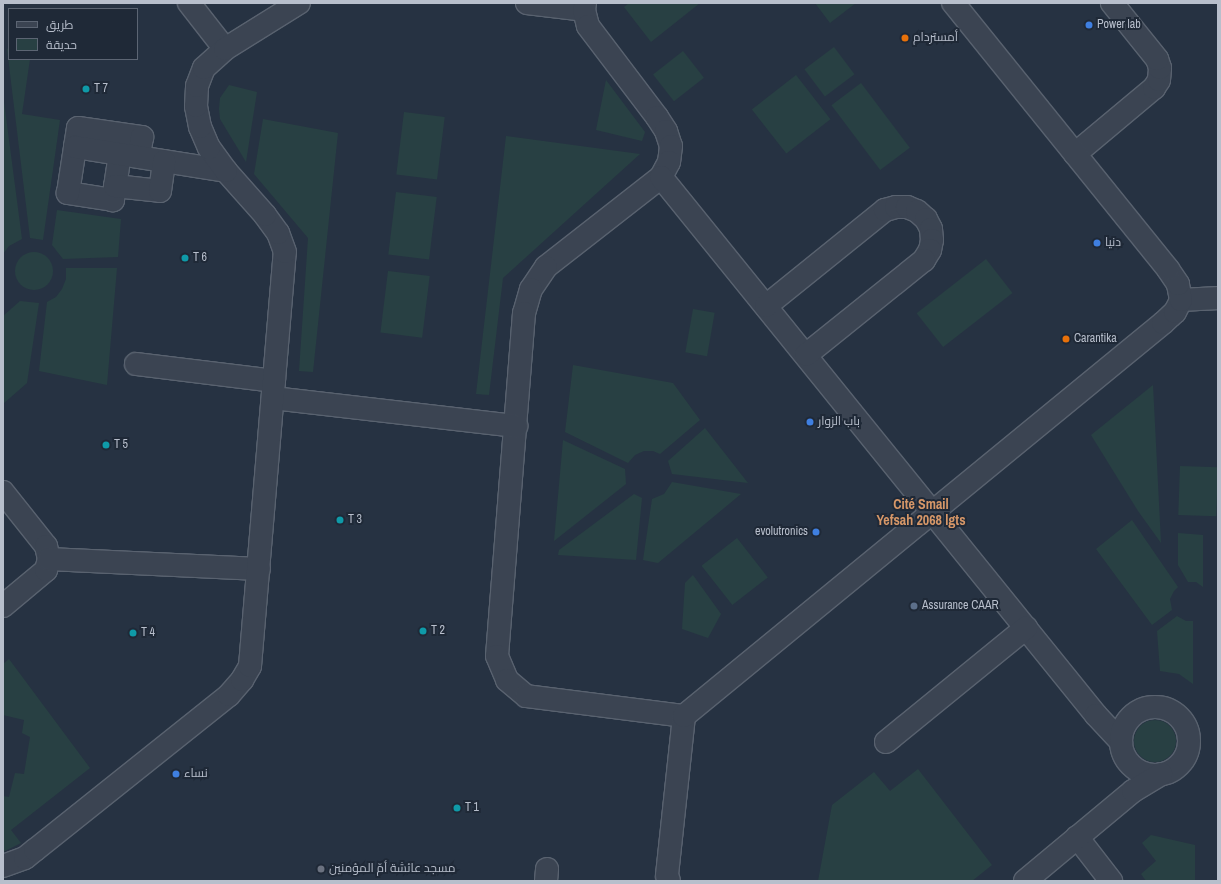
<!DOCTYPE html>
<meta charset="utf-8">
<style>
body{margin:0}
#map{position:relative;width:1221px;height:884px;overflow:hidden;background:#263242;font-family:"Archivo Narrow",Cairo,sans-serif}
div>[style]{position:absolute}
.green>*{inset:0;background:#284043;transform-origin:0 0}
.round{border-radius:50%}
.roads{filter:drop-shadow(1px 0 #59626f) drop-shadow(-1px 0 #59626f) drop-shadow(0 1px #59626f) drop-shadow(0 -1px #59626f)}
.street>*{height:22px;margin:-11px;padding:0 11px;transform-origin:11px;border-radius:11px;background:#3b4452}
.street>.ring{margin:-11px;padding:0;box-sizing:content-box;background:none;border:22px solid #3b4452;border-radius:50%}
.dots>*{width:11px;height:11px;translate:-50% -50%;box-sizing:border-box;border:2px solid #1f2937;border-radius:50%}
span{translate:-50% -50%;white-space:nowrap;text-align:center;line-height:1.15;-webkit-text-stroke:4px #1f2937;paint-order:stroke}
.poi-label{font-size:12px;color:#b8bfcc}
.left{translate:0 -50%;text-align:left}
.right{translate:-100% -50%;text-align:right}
.quarter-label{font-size:14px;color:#d69768;font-weight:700}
.frame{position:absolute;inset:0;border:4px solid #b8bfcc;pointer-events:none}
.legend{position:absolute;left:8px;top:8px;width:130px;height:52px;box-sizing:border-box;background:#1f2937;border:1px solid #5c6573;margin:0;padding:5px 7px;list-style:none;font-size:12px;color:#b8bfcc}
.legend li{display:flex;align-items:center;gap:8px;height:20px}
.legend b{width:20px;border:1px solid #5c6573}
</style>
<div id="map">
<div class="green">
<i style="clip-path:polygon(629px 3px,700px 3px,651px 42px,624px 7px)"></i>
<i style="clip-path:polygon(815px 3px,856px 3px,830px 23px)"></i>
<i style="left:834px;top:47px;width:34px;height:37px;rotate:53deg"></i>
<i style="clip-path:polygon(9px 48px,9px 59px,30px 59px,22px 114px,60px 120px,43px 240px,30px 238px,7px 49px)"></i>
<i style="left:683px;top:51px;width:34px;height:38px;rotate:52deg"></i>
<i style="left:796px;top:75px;width:56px;height:56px;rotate:52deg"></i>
<i style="clip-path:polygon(606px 80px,645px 132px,642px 141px,596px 130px)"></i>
<i style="left:861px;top:83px;width:81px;height:37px;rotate:53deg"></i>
<i style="clip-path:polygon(229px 85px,257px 92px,246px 162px,220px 119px,219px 109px,220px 98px)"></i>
<i style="clip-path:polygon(3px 94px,22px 239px,9px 246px,3px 254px)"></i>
<i style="left:404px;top:112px;width:41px;height:63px;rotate:7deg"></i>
<i style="clip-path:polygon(263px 119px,338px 133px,313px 372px,299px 371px,308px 238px,254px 174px)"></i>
<i style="clip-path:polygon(506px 136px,640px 154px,503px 278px,489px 395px,476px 394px)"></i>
<i style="left:396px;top:192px;width:41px;height:63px;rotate:7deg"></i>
<i style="clip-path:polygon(57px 210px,121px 219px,118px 257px,63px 259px,52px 245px)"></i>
<i class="round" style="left:15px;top:252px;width:38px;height:38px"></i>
<i style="left:986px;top:259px;width:43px;height:88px;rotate:52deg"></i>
<i style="clip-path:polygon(66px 268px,117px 268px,107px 385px,39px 371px,47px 302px,56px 297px,62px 289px,66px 279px)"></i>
<i style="left:388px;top:271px;width:42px;height:62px;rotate:7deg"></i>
<i style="clip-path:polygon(20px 301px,39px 303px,27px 383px,3px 404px,3px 316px)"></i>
<i style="left:693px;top:309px;width:22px;height:44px;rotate:10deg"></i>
<i style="clip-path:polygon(573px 365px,673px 383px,700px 420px,660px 454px,653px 451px,644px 451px,635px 455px,628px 463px,565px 432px)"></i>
<i style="clip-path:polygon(1153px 385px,1161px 543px,1138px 511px,1091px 435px)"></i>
<i style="clip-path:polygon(705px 428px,748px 483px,672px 474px,668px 461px)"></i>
<i style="clip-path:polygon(563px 440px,625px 469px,626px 484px,554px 541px)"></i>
<i style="left:1180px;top:466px;width:38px;height:49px;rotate:2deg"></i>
<i style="clip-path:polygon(672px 482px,741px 494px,658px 563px,643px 560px,652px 499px,664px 494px)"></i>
<i style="clip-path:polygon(634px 494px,642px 498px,636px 560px,558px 555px,559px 550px)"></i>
<i style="clip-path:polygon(1132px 520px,1178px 587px,1174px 591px,1170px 599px,1172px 610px,1152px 625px,1096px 549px)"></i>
<i style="clip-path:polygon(1178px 533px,1203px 535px,1203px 587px,1196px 582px,1188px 582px,1178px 565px)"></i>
<i style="left:737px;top:538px;width:50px;height:45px;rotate:52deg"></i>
<i style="clip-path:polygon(693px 575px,721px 614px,708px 638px,682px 629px,685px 583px)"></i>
<i style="clip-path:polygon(1177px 616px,1186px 621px,1193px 621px,1193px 684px,1179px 674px,1160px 671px,1157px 631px)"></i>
<i style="clip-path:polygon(9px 659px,90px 768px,11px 830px,21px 843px,3px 852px,3px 796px,9px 797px,15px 773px,24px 774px,30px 737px,22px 733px,24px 720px,3px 715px,3px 664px)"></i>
<i class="round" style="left:1134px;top:720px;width:42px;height:42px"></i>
<i style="clip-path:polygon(918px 769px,992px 865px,972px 881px,818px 881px,832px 805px,874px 772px,890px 791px)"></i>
<i style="clip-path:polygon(1151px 835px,1195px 845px,1195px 881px,1146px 881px,1141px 874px,1156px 861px,1142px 843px)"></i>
</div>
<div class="roads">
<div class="street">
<i style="left:189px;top:3px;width:58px;rotate:52deg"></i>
<i style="left:527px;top:3px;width:57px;rotate:7deg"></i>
<i style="left:584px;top:10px;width:7px;rotate:-82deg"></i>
<i style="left:584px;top:10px;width:16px;rotate:76deg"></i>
<i style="left:588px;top:26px;width:114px;rotate:52.8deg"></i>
<i style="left:657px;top:117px;width:17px;rotate:57deg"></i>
<i style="left:666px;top:131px;width:16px;rotate:72deg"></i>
<i style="left:671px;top:146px;width:16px;rotate:97deg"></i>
<i style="left:669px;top:162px;width:17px;rotate:118deg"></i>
<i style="left:661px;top:177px;width:146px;rotate:142deg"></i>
<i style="left:546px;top:267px;width:27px;rotate:124deg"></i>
<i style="left:531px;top:289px;width:25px;rotate:106deg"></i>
<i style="left:524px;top:313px;width:344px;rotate:94.5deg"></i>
<i style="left:497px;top:656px;width:26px;rotate:67deg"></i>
<i style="left:507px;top:680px;width:25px;rotate:40deg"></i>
<i style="left:526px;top:696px;width:159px;rotate:7.2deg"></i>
<i style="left:75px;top:147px;width:19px;rotate:-81deg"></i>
<i style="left:78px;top:128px;width:65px;rotate:8deg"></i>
<i style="left:142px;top:137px;width:20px;rotate:99deg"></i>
<i style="left:120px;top:154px;width:47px;rotate:98.7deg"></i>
<i style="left:113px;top:200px;width:46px;rotate:-171.2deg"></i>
<i style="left:68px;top:193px;width:47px;rotate:-81.3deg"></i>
<i style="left:75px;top:147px;width:153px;rotate:9deg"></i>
<i style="left:1075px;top:154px;width:103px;rotate:-39.9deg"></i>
<i style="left:1154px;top:88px;width:9px;rotate:-58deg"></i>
<i style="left:1159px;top:80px;width:12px;rotate:-85deg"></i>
<i style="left:1160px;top:68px;width:9px;rotate:-108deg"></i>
<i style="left:1157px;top:59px;width:72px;rotate:-128.8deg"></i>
<i style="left:661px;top:177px;width:692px;rotate:51.04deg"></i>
<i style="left:1096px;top:715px;width:37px;rotate:47deg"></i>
<i style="left:115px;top:186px;width:45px;rotate:6.3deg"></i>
<i style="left:160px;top:191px;width:30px;rotate:-82deg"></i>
<i style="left:1181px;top:300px;width:37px;rotate:-3deg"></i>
<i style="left:766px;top:306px;width:153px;rotate:-38.9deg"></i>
<i style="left:885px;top:210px;width:11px;rotate:-15deg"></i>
<i style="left:896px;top:207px;width:11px"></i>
<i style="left:907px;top:207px;width:11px;rotate:22deg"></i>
<i style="left:917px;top:211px;width:12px;rotate:42deg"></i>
<i style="left:926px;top:219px;width:11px;rotate:63deg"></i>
<i style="left:931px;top:229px;width:11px;rotate:85deg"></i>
<i style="left:932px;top:240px;width:10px;rotate:101deg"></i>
<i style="left:930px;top:250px;width:12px;rotate:121deg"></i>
<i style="left:924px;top:260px;width:151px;rotate:141.2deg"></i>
<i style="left:136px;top:364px;width:139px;rotate:7deg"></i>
<i style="left:273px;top:398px;width:245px;rotate:6.6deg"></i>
<i style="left:3px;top:492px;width:69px;rotate:51.5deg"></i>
<i style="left:46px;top:546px;width:13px;rotate:77deg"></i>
<i style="left:3px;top:606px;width:56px;rotate:-39.9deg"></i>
<i style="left:46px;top:570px;width:11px;rotate:-75deg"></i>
<i style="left:49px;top:559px;width:210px;rotate:2.7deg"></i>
<i class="ring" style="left:1121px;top:707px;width:46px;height:46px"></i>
<i style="left:886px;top:742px;width:181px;rotate:-39.2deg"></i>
<i style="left:1077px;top:837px;width:56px;rotate:52.3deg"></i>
<i style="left:3px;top:866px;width:23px;rotate:-20deg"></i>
<i style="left:25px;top:858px;width:13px;rotate:-39deg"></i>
<i style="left:35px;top:850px;width:248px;rotate:-38.6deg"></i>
<i style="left:229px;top:695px;width:20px;rotate:-49deg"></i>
<i style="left:242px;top:680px;width:16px;rotate:-60deg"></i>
<i style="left:250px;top:666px;width:415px;rotate:-85.2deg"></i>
<i style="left:285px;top:252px;width:20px;rotate:-110deg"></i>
<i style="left:278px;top:233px;width:22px;rotate:-126deg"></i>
<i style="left:265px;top:215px;width:59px;rotate:-131.6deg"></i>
<i style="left:226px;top:171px;width:29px;rotate:-126deg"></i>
<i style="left:209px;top:148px;width:23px;rotate:-113deg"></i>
<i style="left:200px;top:127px;width:21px;rotate:-101deg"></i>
<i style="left:196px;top:106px;width:20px;rotate:-87deg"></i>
<i style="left:197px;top:86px;width:19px;rotate:-69deg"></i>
<i style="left:204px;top:68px;width:28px;rotate:-42deg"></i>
<i style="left:225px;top:49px;width:87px;rotate:-31.9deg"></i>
<i style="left:546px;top:881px;width:12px;rotate:-85deg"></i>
<i style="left:669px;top:881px;width:6px;rotate:-108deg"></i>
<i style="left:667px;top:875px;width:160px;rotate:-83.9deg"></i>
<i style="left:684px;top:716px;width:620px;rotate:-39.37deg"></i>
<i style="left:1163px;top:323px;width:16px;rotate:-43deg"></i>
<i style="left:1175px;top:312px;width:13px;rotate:-63deg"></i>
<i style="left:1181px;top:300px;width:16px;rotate:-101deg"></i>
<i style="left:1178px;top:284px;width:18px;rotate:-124deg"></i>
<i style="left:1168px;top:269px;width:342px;rotate:-128.9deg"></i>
<i style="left:1025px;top:881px;width:141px;rotate:-39.8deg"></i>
<i style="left:1133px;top:791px;width:33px;rotate:-31deg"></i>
</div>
</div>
<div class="dots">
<i style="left:1089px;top:25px;background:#3f7fe0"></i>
<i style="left:905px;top:38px;background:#e8710a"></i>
<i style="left:86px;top:89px;background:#0f9aa8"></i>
<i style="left:1097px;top:243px;background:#3f7fe0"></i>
<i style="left:185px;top:258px;background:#0f9aa8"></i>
<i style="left:1066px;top:339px;background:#e8710a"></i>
<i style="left:810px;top:422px;background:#3f7fe0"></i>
<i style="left:106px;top:445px;background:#0f9aa8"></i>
<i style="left:340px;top:520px;background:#0f9aa8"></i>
<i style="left:816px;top:532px;background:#3f7fe0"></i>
<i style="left:914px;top:606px;background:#5c6f8a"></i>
<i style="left:423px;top:631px;background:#0f9aa8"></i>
<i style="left:133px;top:633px;background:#0f9aa8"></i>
<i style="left:176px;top:774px;background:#3f7fe0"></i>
<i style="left:457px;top:808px;background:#0f9aa8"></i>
<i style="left:321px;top:869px;background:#6b7280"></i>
</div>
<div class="poi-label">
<span class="left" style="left:1097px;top:25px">Power lab</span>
<span class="left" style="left:913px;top:38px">أمستردام</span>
<span class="left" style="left:94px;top:89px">T 7</span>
<span class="left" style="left:1105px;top:243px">دنيا</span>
<span class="left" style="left:193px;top:258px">T 6</span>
<span class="left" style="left:1074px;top:339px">Carantika</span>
<span class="left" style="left:818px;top:422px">باب الزوار</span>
<span class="left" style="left:114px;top:445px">T 5</span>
<span class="left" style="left:348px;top:520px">T 3</span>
<span class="right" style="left:808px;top:532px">evolutronics</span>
<span class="left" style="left:922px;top:606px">Assurance CAAR</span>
<span class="left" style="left:431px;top:631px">T 2</span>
<span class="left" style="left:141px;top:633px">T 4</span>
<span class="left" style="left:184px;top:774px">نساء</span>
<span class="left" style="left:465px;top:808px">T 1</span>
<span class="left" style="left:329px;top:869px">مسجد عائشة أمّ المؤمنين</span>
</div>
<div class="quarter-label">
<span style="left:921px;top:512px">Cité Smail<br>Yefsah 2068 lgts</span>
</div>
<div class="frame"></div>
<ul class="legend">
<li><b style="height:5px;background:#3b4452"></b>طريق</li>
<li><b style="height:11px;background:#284043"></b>حديقة</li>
</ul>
</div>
